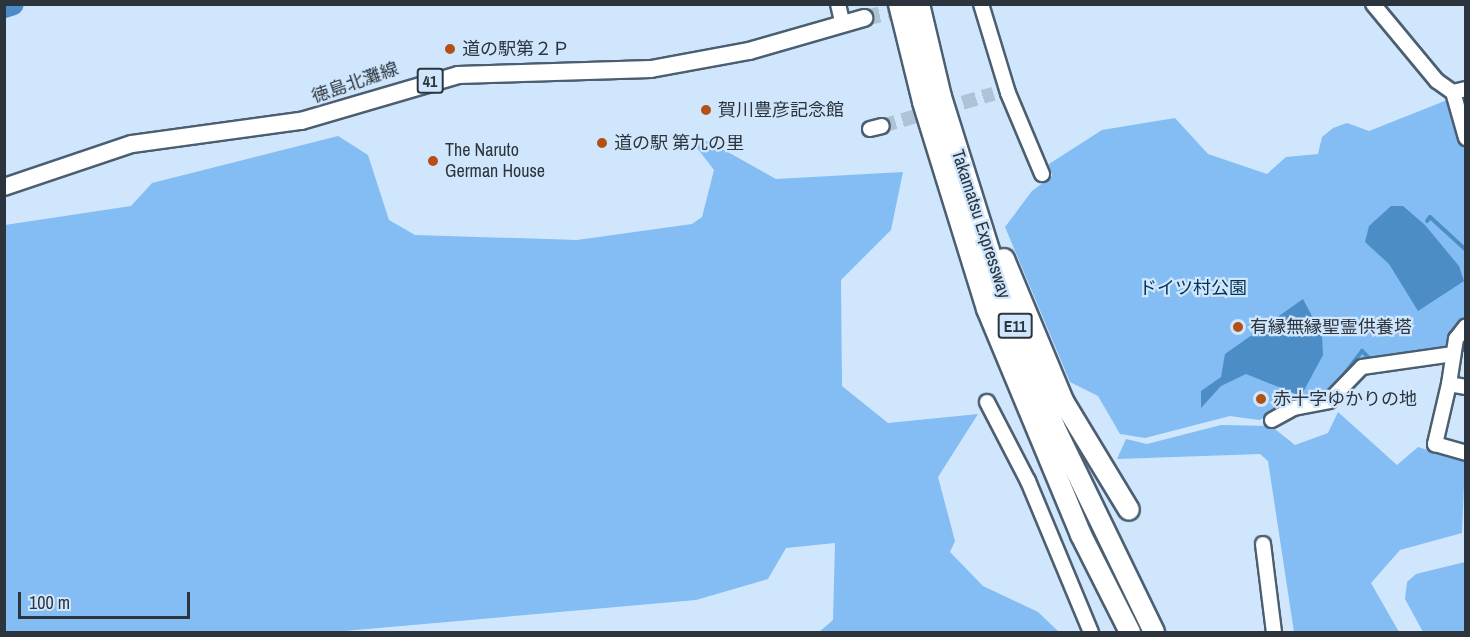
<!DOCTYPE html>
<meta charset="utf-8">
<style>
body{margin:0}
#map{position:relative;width:1470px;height:637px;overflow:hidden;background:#d0e6fc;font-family:"Archivo Narrow","Noto Sans JP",sans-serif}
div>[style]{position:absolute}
.green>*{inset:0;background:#83bdf3}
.water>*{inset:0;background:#4c8dc6}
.stream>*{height:4px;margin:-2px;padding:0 2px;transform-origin:2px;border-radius:2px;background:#4c8dc6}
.river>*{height:21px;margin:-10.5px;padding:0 10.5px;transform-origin:10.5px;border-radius:10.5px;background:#4c8dc6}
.minor-tunnel>*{height:14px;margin-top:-7px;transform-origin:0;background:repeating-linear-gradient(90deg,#afc3d6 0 14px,transparent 0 21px)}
.major-tunnel>*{height:16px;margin-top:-8px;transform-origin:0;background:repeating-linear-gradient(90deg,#afc3d6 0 16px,transparent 0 24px)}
.roads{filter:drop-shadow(2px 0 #4b5f71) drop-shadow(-2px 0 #4b5f71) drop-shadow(0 2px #4b5f71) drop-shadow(0 -2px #4b5f71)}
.minor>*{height:14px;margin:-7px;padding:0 7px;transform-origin:7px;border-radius:7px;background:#fff}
.major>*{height:16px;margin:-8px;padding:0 8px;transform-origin:8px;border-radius:8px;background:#fff}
.highway>*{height:20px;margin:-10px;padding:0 10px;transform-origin:10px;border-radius:10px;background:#fff}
.dots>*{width:16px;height:16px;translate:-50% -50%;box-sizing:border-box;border:3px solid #d0e6fc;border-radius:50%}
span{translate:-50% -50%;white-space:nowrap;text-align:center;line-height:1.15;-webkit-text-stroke:4.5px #d0e6fc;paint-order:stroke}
.shield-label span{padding:2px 4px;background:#d0e6fc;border:2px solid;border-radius:4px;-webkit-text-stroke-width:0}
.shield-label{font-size:16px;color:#2c353d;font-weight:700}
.poi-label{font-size:18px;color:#2c353d}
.left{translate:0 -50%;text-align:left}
.street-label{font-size:18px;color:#2c353d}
.park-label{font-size:18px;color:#003257}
.frame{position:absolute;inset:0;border:6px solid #2c353d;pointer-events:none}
.scale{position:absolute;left:18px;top:592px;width:172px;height:27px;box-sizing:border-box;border:3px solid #2c353d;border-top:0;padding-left:8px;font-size:18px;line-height:21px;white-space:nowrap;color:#2c353d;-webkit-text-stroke:4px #d0e6fc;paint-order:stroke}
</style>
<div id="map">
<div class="green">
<i style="clip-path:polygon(1465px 93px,1465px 347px,1363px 362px,1328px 397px,1259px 420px,1230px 416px,1145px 438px,1120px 434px,1098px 396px,1070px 382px,1005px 227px,1032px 191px,1052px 176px,1049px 164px,1102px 130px,1175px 118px,1208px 154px,1267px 174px,1286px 157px,1318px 154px,1322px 137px,1333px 128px,1347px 123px,1369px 131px)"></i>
<i style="clip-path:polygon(338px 136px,368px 155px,389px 220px,415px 235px,577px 240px,692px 224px,702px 217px,714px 170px,694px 144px,708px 141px,776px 179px,903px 172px,891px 230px,841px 280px,842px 386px,888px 423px,978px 414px,938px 477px,955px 541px,950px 552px,983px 586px,1038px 612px,1059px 632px,819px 632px,833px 620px,835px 543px,786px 548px,768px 579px,696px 600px,333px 632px,5px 632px,5px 225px,131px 206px,152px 183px)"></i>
<i style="clip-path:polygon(1338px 412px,1397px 465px,1418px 447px,1465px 462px,1462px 533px,1400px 550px,1371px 583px,1399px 632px,1294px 632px,1268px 461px,1260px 454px,1117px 459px,1126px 439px,1147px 444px,1221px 425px,1271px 426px,1295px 445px,1328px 433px)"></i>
<i style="clip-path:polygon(1465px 562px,1465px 632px,1423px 632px,1405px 599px,1407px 582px,1416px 574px)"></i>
</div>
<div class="water">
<i style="clip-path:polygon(1391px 206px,1403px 206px,1425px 225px,1459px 266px,1464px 281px,1418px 311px,1389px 264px,1365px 242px,1369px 226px)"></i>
<i style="clip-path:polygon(1303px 299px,1322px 335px,1323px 355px,1301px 396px,1246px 374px,1221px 386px,1201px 408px,1201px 391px,1221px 377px,1225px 354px)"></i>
</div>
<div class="stream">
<i style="left:1427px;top:221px;width:5px;rotate:-53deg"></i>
<i style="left:1430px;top:217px;width:49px;rotate:42.5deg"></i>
<i style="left:1462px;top:350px;width:4px"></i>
<i style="left:1336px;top:385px;width:43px;rotate:-52.6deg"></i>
<i style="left:1362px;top:351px;width:8px;rotate:45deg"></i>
<i style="left:1316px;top:396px;width:16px;rotate:-18deg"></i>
</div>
<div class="river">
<i style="left:4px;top:7px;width:9px;rotate:-18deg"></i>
</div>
<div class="minor-tunnel">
<i style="left:882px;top:126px;width:116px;rotate:-16.1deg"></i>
</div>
<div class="major-tunnel">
<i style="left:864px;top:18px;width:67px;rotate:-12deg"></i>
</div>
<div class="roads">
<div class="minor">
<i style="left:838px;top:4px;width:18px;rotate:77deg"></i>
<i style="left:981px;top:4px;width:93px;rotate:73.1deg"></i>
<i style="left:1008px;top:93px;width:88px;rotate:67.2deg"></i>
<i style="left:1373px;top:4px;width:100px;rotate:50.3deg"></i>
<i style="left:1437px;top:81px;width:19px;rotate:35deg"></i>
<i style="left:1453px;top:92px;width:13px;rotate:-13deg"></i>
<i style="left:1453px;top:92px;width:48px;rotate:74.2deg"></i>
<i style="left:870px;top:129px;width:12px;rotate:-14deg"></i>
<i style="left:1449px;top:384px;width:46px;rotate:-81.2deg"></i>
<i style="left:1456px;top:339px;width:16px;rotate:-52deg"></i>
<i style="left:1466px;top:387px;width:17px;rotate:-170deg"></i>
<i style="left:1449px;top:384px;width:62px;rotate:103.1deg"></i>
<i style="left:1435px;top:444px;width:32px;rotate:16deg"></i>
<i style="left:987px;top:402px;width:89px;rotate:62.6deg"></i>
<i style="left:1028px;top:481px;width:164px;rotate:67.4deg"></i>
<i style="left:1272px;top:420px;width:25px;rotate:-29deg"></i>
<i style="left:1294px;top:408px;width:36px;rotate:-11deg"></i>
<i style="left:1329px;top:401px;width:47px;rotate:-45.9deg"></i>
<i style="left:1362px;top:367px;width:92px;rotate:-8.1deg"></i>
<i style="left:1263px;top:544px;width:89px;rotate:82.9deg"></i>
</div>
<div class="major">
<i style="left:4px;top:187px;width:135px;rotate:-18.6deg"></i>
<i style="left:132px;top:144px;width:171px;rotate:-7.8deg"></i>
<i style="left:301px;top:121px;width:164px;rotate:-16.3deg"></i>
<i style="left:458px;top:75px;width:193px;rotate:-1.8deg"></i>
<i style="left:651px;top:69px;width:100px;rotate:-10.4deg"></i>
<i style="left:749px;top:51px;width:120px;rotate:-16deg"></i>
</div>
<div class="highway">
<i style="left:899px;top:4px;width:101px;rotate:76.2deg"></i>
<i style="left:923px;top:102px;width:217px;rotate:72.8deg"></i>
<i style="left:987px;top:309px;width:245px;rotate:67.4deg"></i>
<i style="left:1081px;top:535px;width:109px;rotate:63.2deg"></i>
<i style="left:919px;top:4px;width:96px;rotate:76.7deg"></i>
<i style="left:941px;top:97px;width:217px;rotate:72.6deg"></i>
<i style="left:1006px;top:304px;width:131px;rotate:68.5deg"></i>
<i style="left:1054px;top:426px;width:229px;rotate:64.1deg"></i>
<i style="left:1004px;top:259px;width:154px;rotate:67.4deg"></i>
<i style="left:1063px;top:401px;width:127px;rotate:58.8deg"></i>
</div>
</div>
<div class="dots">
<i style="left:450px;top:49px;background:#b35016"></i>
<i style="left:706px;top:110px;background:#b35016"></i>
<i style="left:602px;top:143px;background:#b35016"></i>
<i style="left:433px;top:161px;background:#b35016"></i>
<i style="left:1238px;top:327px;background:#b35016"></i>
<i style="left:1261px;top:399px;background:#b35016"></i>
</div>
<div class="shield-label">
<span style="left:430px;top:81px">41</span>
<span style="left:1015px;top:326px">E11</span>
</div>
<div class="poi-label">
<span class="left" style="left:462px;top:49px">道の駅第２Ｐ</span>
<span class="left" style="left:718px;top:110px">賀川豊彦記念館</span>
<span class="left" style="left:614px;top:143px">道の駅 第九の里</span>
<span class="left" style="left:445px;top:161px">The Naruto<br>German House</span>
<span class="left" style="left:1250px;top:327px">有縁無縁聖霊供養塔</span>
<span class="left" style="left:1273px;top:399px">赤十字ゆかりの地</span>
</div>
<div class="street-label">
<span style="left:355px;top:83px;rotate:-19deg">徳島北灘線</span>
<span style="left:981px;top:224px;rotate:72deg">Takamatsu Expressway</span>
</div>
<div class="park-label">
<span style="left:1193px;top:288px">ドイツ村公園</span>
</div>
<div class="frame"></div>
<div class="scale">100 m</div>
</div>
